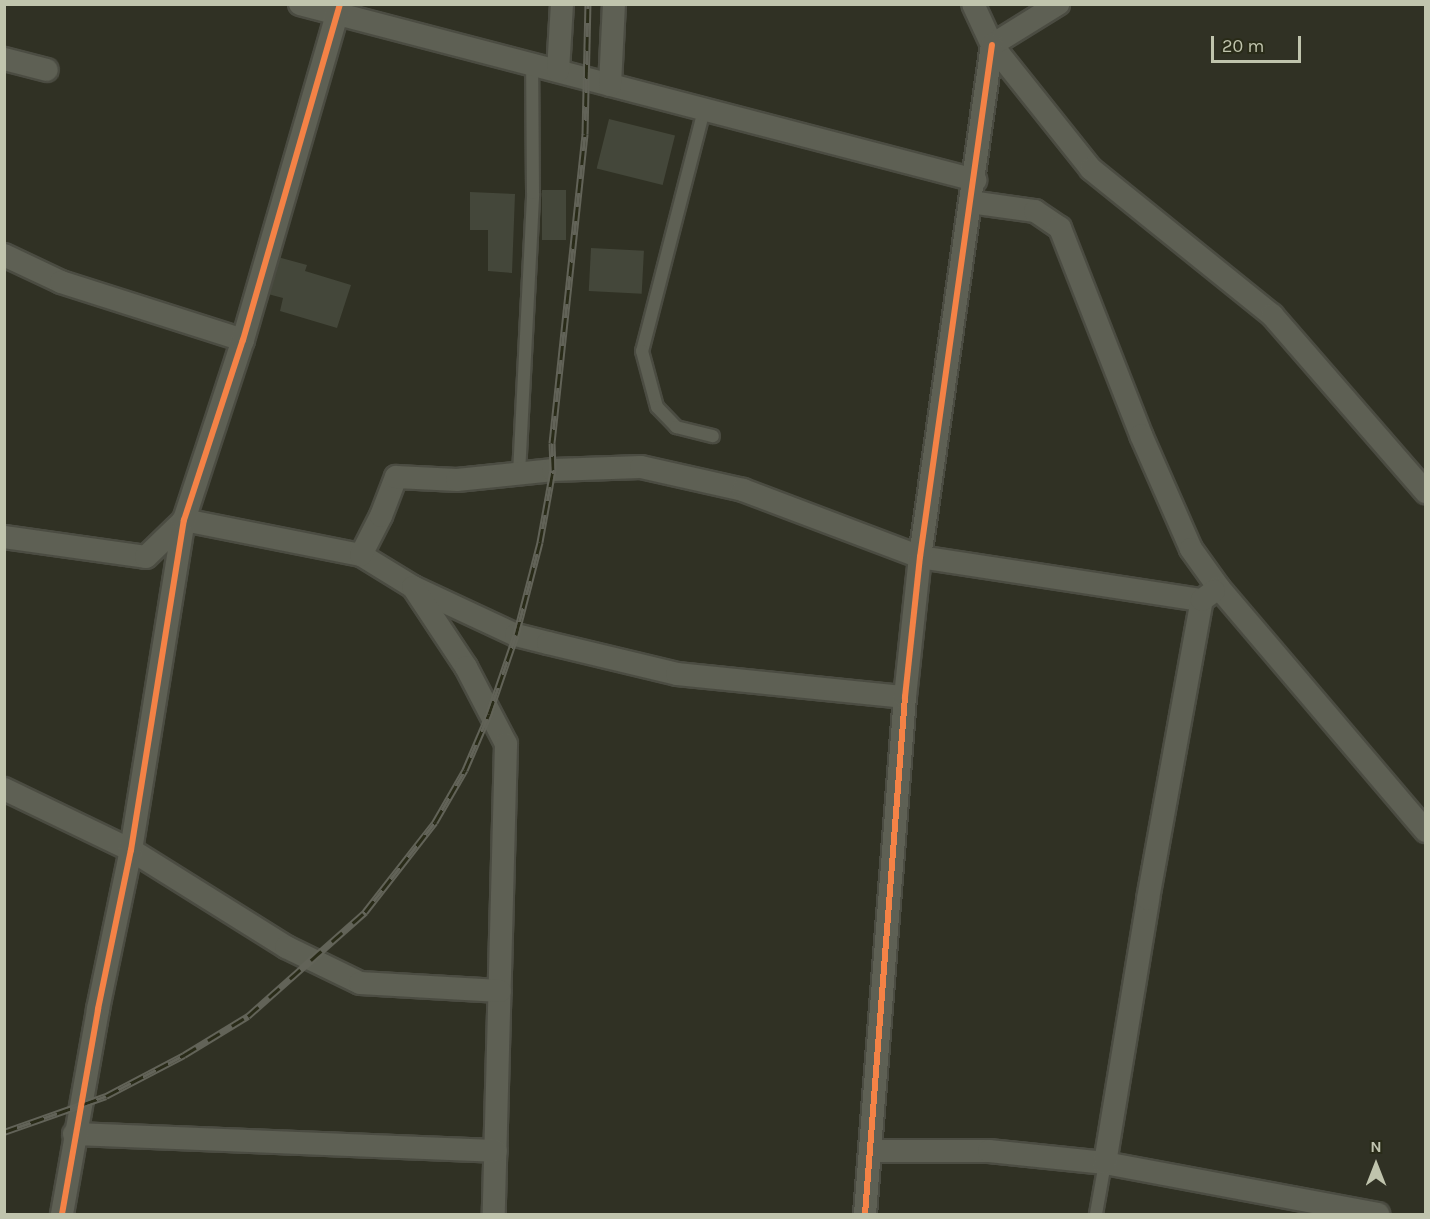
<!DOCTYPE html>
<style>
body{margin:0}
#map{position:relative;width:1430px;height:1219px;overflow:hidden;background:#303124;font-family:Karla,sans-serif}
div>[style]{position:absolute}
.building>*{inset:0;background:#44473a;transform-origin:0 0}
.roads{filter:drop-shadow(2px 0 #4b4c42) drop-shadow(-2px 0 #4b4c42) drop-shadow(0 2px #4b4c42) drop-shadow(0 -2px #4b4c42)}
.service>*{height:12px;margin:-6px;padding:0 6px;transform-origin:6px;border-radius:6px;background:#5e6054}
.minor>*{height:22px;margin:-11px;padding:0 11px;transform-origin:11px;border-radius:11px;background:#5e6054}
.rail>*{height:7px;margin-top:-3.5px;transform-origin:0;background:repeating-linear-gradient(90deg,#292b18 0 14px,#626358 0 28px);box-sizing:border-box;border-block:2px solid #626358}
.cycleway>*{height:6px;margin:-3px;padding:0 3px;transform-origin:3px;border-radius:3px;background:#f48246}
span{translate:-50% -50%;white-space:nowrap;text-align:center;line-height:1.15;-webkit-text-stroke:4.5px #292b18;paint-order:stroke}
.frame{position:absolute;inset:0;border:6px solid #c0c4ad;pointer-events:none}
.north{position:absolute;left:1346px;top:1135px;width:60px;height:60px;-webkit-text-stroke:4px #292b18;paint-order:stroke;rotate:0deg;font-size:16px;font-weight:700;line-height:24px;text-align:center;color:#c0c4ad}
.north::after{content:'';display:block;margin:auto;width:21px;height:27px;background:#c0c4ad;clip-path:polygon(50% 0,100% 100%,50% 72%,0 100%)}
.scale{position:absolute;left:1211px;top:36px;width:90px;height:27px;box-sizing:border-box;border:3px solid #c0c4ad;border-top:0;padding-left:8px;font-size:18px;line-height:21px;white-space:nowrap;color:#c0c4ad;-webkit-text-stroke:4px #292b18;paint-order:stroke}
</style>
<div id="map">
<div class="building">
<i style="left:609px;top:119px;width:68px;height:51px;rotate:14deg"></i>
<i style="left:542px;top:190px;width:24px;height:50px"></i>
<i style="clip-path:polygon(470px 192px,515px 194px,512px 273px,488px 271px,488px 230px,470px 230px)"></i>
<i style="left:591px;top:248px;width:53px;height:43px;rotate:3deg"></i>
<i style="clip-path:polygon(274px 256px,307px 265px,305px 271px,351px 285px,337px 328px,280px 311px,283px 298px,264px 293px)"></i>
</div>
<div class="roads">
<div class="service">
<i style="left:704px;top:110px;width:249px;rotate:104.4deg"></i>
<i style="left:642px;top:351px;width:58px;rotate:75deg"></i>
<i style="left:657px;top:407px;width:28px;rotate:46deg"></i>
<i style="left:676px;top:427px;width:38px;rotate:14deg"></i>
<i style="left:519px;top:474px;width:281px;rotate:-87.1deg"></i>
<i style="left:533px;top:193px;width:128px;rotate:-90.4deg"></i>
<i style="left:1096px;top:1214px;width:52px;rotate:-80deg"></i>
</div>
<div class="minor">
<i style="left:300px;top:4px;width:698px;rotate:14.61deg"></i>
<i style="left:973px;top:4px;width:45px;rotate:65.1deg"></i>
<i style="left:992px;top:45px;width:159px;rotate:51.4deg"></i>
<i style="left:1091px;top:169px;width:233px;rotate:38.9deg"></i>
<i style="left:1272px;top:315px;width:235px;rotate:49deg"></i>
<i style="left:992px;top:45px;width:78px;rotate:-31.8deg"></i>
<i style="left:4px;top:59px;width:44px;rotate:14.3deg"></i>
<i style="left:558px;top:71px;width:67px;rotate:-86.6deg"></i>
<i style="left:610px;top:85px;width:81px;rotate:-87.2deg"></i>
<i style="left:970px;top:202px;width:66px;rotate:7.9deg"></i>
<i style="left:1035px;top:211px;width:30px;rotate:34deg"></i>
<i style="left:1060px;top:228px;width:222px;rotate:68.6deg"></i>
<i style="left:1141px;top:435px;width:124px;rotate:66.3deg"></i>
<i style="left:1191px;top:549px;width:48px;rotate:54.3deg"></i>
<i style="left:1219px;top:588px;width:319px;rotate:49.6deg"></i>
<i style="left:4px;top:255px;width:63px;rotate:25.3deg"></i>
<i style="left:61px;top:282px;width:191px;rotate:17.7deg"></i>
<i style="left:184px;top:520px;width:180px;rotate:11.2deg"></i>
<i style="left:361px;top:555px;width:61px;rotate:31.6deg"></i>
<i style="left:413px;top:587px;width:114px;rotate:25deg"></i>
<i style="left:516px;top:635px;width:33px;rotate:14deg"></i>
<i style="left:548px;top:643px;width:133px;rotate:13.5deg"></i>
<i style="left:677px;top:674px;width:229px;rotate:5.8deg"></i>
<i style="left:4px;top:537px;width:143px;rotate:8deg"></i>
<i style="left:146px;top:557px;width:53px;rotate:-44.2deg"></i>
<i style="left:361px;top:555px;width:44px;rotate:-62.9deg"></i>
<i style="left:381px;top:516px;width:42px;rotate:-69deg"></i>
<i style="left:396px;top:477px;width:61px;rotate:2.8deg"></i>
<i style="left:457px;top:480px;width:97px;rotate:-5.9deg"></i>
<i style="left:553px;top:470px;width:88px;rotate:-2deg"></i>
<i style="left:641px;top:467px;width:105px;rotate:12.7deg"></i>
<i style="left:743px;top:490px;width:189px;rotate:20.7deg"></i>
<i style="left:920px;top:557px;width:285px;rotate:8.7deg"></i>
<i style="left:413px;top:587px;width:96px;rotate:56.5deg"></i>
<i style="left:466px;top:667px;width:87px;rotate:62.5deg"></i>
<i style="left:506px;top:744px;width:470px;rotate:91.5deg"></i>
<i style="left:4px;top:789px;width:141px;rotate:25.7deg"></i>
<i style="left:131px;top:850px;width:183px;rotate:32deg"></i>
<i style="left:286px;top:947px;width:82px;rotate:25.9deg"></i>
<i style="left:360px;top:983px;width:140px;rotate:3.3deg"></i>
<i style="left:74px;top:1134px;width:422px;rotate:2.3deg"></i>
<i style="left:870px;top:1151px;width:119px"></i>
<i style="left:989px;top:1151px;width:117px;rotate:5.9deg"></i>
<i style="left:1105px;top:1163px;width:278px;rotate:10.6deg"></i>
<i style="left:1105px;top:1163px;width:267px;rotate:-80.7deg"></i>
<i style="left:1148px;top:899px;width:304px;rotate:-79.8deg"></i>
<i style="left:1202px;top:600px;width:15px;rotate:-37deg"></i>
<i style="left:62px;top:1214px;width:208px;rotate:-80deg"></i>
<i style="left:98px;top:1009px;width:162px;rotate:-78.3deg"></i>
<i style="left:131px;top:850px;width:334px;rotate:-80.9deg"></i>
<i style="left:184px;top:520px;width:189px;rotate:-71.9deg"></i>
<i style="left:243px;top:340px;width:350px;rotate:-73.9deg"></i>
<i style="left:865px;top:1214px;width:519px;rotate:-85.58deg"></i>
<i style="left:905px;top:697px;width:141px;rotate:-83.9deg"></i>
<i style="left:920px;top:557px;width:517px;rotate:-82deg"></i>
</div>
</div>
<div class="rail">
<i style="left:4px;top:1132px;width:108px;rotate:-19.4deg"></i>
<i style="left:106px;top:1096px;width:88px;rotate:-27.7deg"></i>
<i style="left:184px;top:1055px;width:75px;rotate:-31.4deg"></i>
<i style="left:248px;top:1016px;width:157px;rotate:-41.6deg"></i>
<i style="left:365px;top:912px;width:114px;rotate:-52.1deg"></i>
<i style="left:435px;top:822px;width:60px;rotate:-60deg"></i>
<i style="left:465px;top:770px;width:61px;rotate:-66.8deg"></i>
<i style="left:489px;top:714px;width:83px;rotate:-71.1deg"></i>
<i style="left:516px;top:635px;width:96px;rotate:-75.5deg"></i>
<i style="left:540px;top:542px;width:73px;rotate:-79.8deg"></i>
<i style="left:553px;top:470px;width:27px;rotate:-92deg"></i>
<i style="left:552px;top:443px;width:311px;rotate:-83.9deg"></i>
<i style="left:585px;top:134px;width:130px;rotate:-88.7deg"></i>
</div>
<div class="cycleway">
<i style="left:62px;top:1214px;width:208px;rotate:-80deg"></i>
<i style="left:98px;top:1009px;width:162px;rotate:-78.3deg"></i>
<i style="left:131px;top:850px;width:334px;rotate:-80.9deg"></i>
<i style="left:184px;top:520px;width:189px;rotate:-71.9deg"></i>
<i style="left:243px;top:340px;width:350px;rotate:-73.9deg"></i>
<i style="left:865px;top:1214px;width:519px;rotate:-85.58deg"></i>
<i style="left:905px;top:697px;width:141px;rotate:-83.9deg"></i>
<i style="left:920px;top:557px;width:517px;rotate:-82deg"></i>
</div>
<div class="frame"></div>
<div class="north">N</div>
<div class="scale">20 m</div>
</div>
